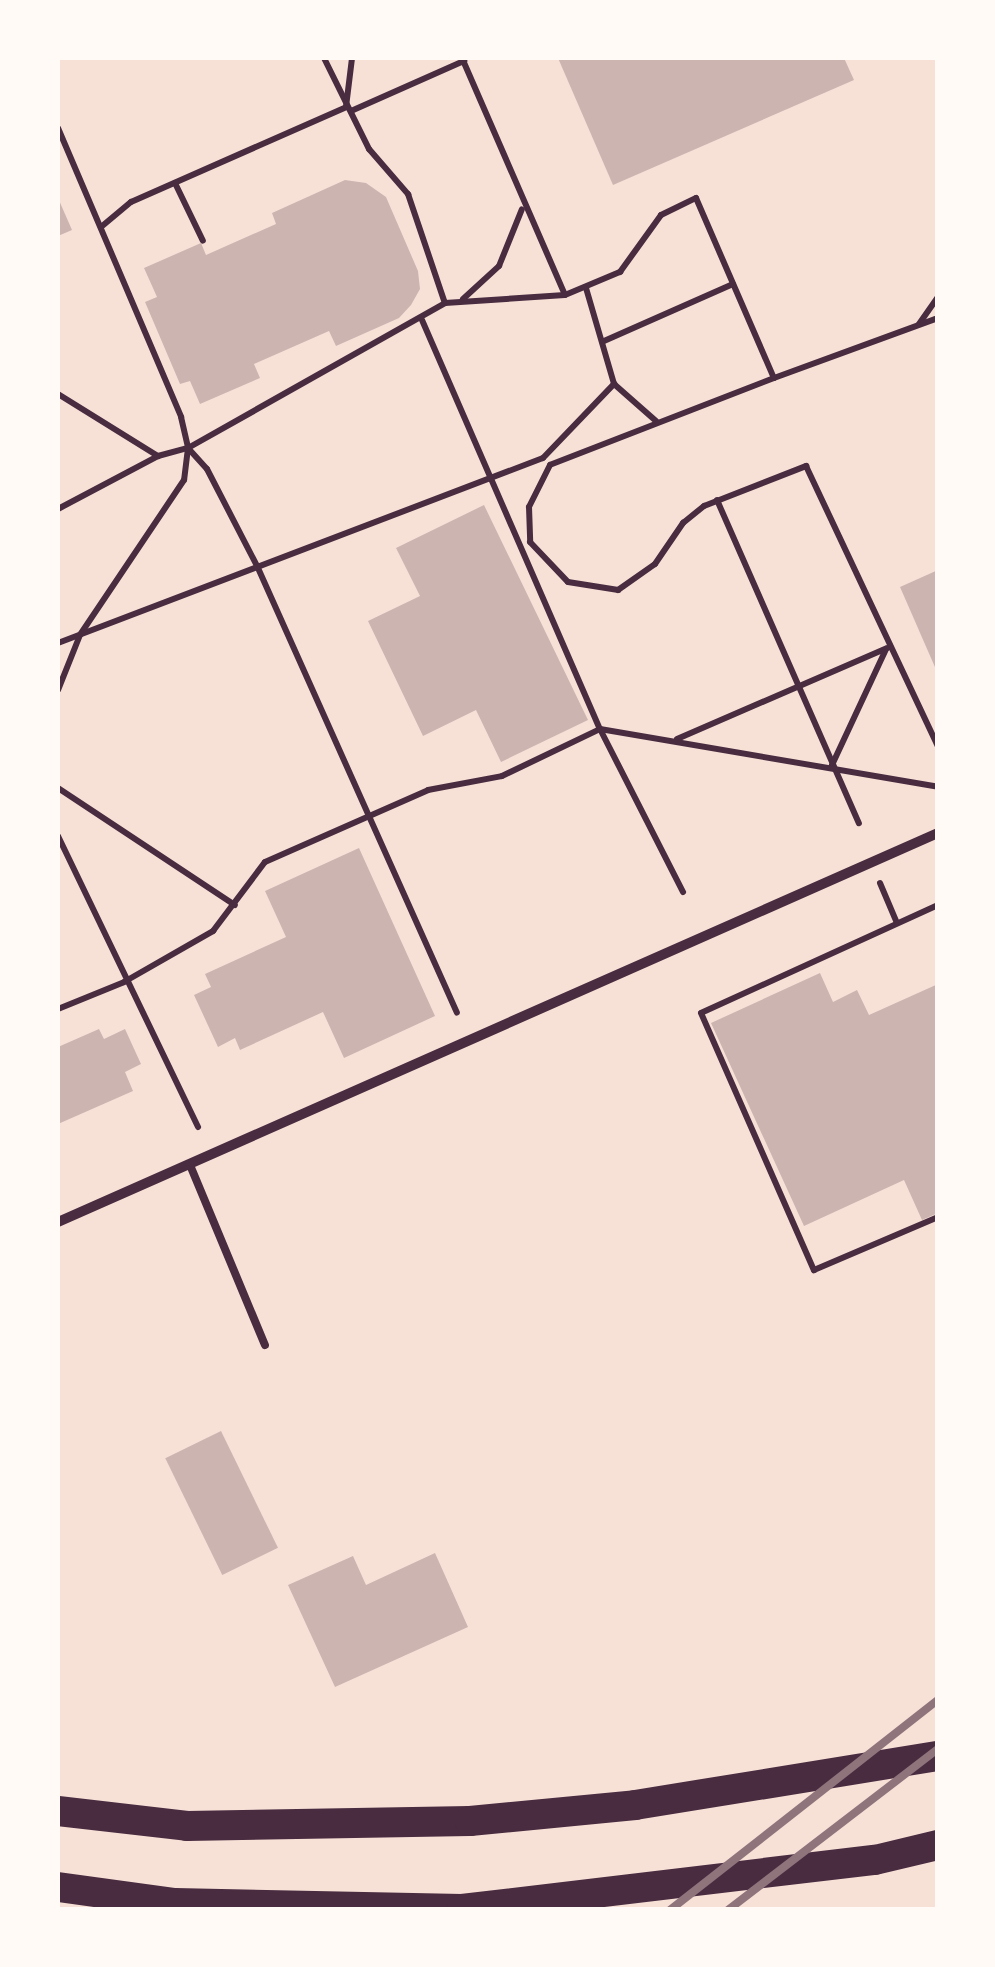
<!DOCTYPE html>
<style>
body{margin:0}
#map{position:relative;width:995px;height:1967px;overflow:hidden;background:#f7e1d7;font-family:"Source Serif 4",serif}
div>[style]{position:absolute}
.building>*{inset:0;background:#ccb4b1;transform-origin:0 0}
.path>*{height:6px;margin:-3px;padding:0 3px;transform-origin:3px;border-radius:3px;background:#4a2c40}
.service>*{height:8px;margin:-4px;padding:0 4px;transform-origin:4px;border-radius:4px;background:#4a2c40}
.minor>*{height:10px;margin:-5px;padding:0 5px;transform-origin:5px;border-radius:5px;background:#4a2c40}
.motorway>*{height:30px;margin:-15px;padding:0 15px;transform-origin:15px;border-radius:15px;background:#4a2c40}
.rail>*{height:8px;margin:-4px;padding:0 4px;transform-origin:4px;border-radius:4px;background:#8f747c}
span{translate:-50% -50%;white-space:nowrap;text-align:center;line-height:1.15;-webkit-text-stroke:9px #fffaf5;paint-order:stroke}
.frame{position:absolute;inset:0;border:60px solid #fffaf5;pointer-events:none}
</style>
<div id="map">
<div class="building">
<i style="clip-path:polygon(558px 58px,844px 58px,854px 80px,613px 185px)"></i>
<i style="clip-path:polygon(345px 180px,366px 183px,386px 197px,418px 271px,420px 289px,411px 305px,399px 318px,336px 346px,329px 331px,254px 364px,260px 378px,200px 404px,190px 381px,180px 384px,145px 302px,157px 297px,144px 268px,201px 243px,206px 255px,276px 224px,272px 213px)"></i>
<i style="clip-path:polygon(58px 198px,72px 230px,58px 236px)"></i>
<i style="clip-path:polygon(484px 505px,588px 720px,501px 762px,476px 710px,423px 736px,368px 621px,420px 596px,396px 548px)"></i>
<i style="clip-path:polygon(938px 570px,938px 674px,900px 587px)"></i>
<i style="clip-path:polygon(359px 848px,435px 1016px,344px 1058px,323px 1012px,240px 1050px,235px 1038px,218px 1047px,194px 995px,211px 987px,205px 974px,286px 937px,265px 891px)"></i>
<i style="clip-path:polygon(820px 973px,833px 1002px,857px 990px,869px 1015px,938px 984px,938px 1213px,922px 1220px,904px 1180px,804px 1226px,711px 1023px)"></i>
<i style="clip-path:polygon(99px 1029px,104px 1039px,125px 1029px,141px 1064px,125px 1072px,133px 1091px,58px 1124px,58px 1047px)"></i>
<i style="left:221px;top:1431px;width:130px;height:62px;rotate:64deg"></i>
<i style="clip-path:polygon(435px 1553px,468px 1627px,335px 1687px,288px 1585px,353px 1556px,366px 1585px)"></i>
</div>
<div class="path">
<i style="left:324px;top:58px;width:102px;rotate:63.7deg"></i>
<i style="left:369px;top:149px;width:60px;rotate:49.1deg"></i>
<i style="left:408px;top:194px;width:115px;rotate:71.3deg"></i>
<i style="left:462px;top:58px;width:258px;rotate:66.5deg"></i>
<i style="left:351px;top:111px;width:124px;rotate:-23.9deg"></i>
<i style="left:58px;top:128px;width:314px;rotate:66.9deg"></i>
<i style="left:181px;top:417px;width:32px;rotate:77deg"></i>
<i style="left:188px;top:448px;width:32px;rotate:97deg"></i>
<i style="left:184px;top:480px;width:187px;rotate:123.9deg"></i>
<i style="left:80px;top:635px;width:59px;rotate:111.8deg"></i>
<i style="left:175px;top:183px;width:64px;rotate:64.2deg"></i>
<i style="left:101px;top:227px;width:39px;rotate:-40deg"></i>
<i style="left:131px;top:202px;width:235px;rotate:-23.8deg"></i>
<i style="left:346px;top:107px;width:49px;rotate:-83deg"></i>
<i style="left:586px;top:288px;width:100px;rotate:73.7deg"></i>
<i style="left:614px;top:384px;width:56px;rotate:41.4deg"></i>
<i style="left:463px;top:299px;width:49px;rotate:-42.5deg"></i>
<i style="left:499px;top:266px;width:61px;rotate:-68deg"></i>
<i style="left:422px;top:320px;width:446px;rotate:66.5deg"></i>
<i style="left:600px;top:729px;width:183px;rotate:63deg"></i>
<i style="left:919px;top:324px;width:33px;rotate:-55deg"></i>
<i style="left:604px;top:341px;width:141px;rotate:-23.8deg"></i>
<i style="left:774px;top:378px;width:175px;rotate:-20.1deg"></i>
<i style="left:58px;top:394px;width:118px;rotate:31.8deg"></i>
<i style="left:158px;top:456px;width:31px;rotate:-15deg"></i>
<i style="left:188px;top:448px;width:295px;rotate:-29.4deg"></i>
<i style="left:445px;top:303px;width:120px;rotate:-3.8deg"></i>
<i style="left:565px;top:295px;width:60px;rotate:-22.7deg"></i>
<i style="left:620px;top:272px;width:70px;rotate:-54.3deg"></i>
<i style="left:661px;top:215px;width:39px;rotate:-26deg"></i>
<i style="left:696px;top:198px;width:196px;rotate:66.6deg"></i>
<i style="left:774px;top:378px;width:240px;rotate:158.8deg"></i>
<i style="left:550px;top:465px;width:47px;rotate:116.6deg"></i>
<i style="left:529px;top:507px;width:35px;rotate:88deg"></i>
<i style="left:530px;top:542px;width:55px;rotate:46.5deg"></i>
<i style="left:568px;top:582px;width:51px;rotate:9.1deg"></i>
<i style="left:618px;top:590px;width:45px;rotate:-35.1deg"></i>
<i style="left:655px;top:564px;width:50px;rotate:-55.7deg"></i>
<i style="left:683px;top:523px;width:27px;rotate:-39deg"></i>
<i style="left:704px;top:506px;width:110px;rotate:-21.4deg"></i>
<i style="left:806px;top:466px;width:310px;rotate:64.8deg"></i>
<i style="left:188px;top:448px;width:28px;rotate:48deg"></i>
<i style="left:207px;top:469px;width:111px;rotate:62.7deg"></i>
<i style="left:258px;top:568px;width:487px;rotate:65.9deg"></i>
<i style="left:717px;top:500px;width:353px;rotate:66.3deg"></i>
<i style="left:58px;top:509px;width:113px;rotate:-27.9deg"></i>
<i style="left:58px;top:643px;width:519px;rotate:-20.88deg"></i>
<i style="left:543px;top:458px;width:103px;rotate:-46.2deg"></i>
<i style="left:677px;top:739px;width:229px;rotate:-23.4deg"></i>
<i style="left:832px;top:765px;width:128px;rotate:-65deg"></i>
<i style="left:58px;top:788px;width:212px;rotate:33.5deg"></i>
<i style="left:58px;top:836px;width:323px;rotate:64.3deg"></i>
<i style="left:880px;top:883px;width:43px;rotate:67deg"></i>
<i style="left:938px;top:905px;width:260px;rotate:155.5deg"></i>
<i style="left:701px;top:1013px;width:281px;rotate:66.3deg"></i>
<i style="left:814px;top:1270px;width:135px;rotate:-23.1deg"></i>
<i style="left:58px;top:1009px;width:71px;rotate:-22.2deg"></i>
<i style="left:124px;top:982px;width:103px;rotate:-29.8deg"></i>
<i style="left:213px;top:931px;width:86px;rotate:-53deg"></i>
<i style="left:265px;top:862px;width:178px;rotate:-23.8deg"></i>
<i style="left:428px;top:790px;width:75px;rotate:-10.7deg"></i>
<i style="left:502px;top:776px;width:109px;rotate:-25.6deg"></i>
<i style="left:600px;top:729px;width:343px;rotate:9.7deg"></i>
</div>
<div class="service">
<i style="left:190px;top:1165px;width:195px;rotate:67.4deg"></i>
</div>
<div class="minor">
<i style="left:58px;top:1222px;width:962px;rotate:-23.85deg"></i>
</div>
<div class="motorway">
<i style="left:58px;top:1811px;width:130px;rotate:6.6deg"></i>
<i style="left:187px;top:1826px;width:283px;rotate:-1deg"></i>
<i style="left:470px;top:1821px;width:166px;rotate:-5.5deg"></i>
<i style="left:635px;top:1805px;width:307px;rotate:-9.2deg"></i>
<i style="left:58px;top:1887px;width:118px;rotate:7.8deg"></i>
<i style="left:175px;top:1903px;width:287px;rotate:1.2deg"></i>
<i style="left:462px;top:1909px;width:416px;rotate:-6.8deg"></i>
<i style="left:875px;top:1860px;width:65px;rotate:-13.4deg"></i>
</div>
<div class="rail">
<i style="left:670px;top:1910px;width:340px;rotate:-38.1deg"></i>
<i style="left:728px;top:1910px;width:265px;rotate:-37.5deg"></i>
</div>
<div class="frame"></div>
</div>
